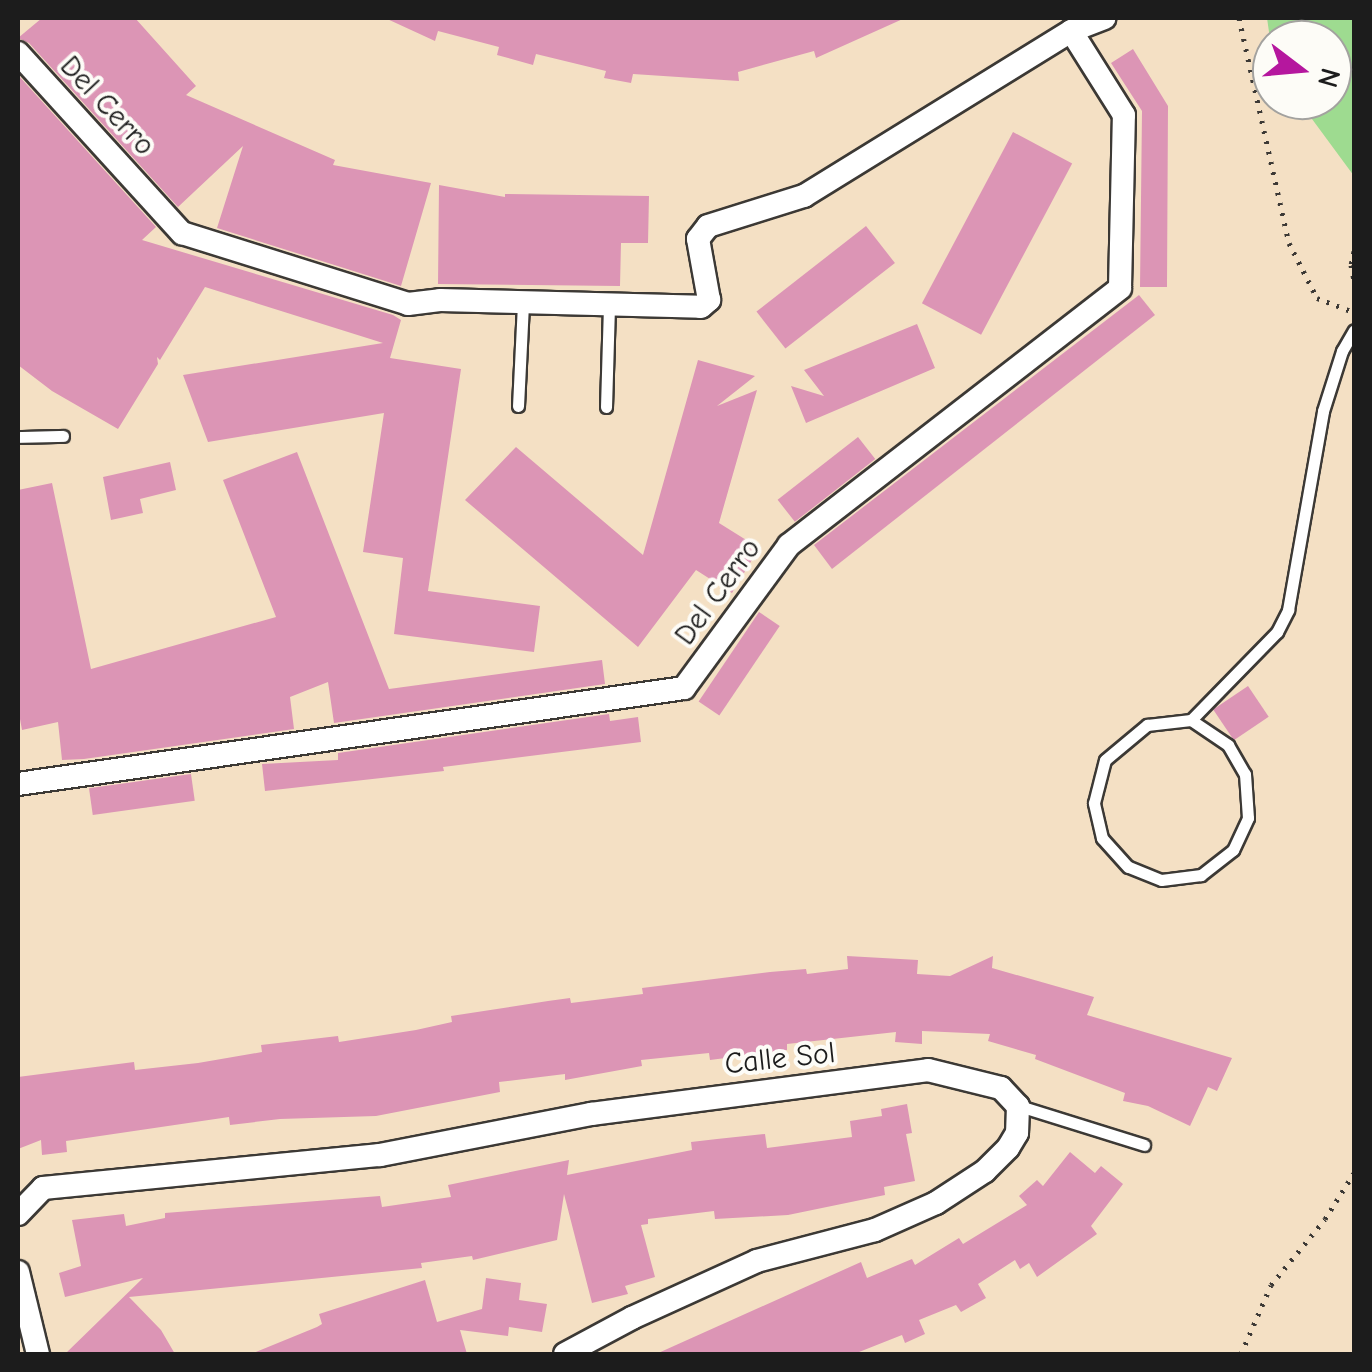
<!DOCTYPE html>
<style>
body{margin:0}
#map{position:relative;width:1372px;height:1372px;overflow:hidden;background:#f4e0c4;font-family:"Comic Neue",sans-serif}
div>[style]{position:absolute}
.green>*{inset:0;background:#9edb90}
.building>*{inset:0;background:#dc95b5;transform-origin:0 0}
.path>*{height:5px;margin-top:-2.5px;transform-origin:0;background:repeating-linear-gradient(90deg,#3c3935 0 2.5px,transparent 0 10.5px)}
.roads{filter:drop-shadow(2px 0 #3c3935) drop-shadow(-2px 0 #3c3935) drop-shadow(0 2px #3c3935) drop-shadow(0 -2px #3c3935)}
.lane>*{height:11px;margin:-5.5px;padding:0 5.5px;transform-origin:5.5px;border-radius:5.5px;background:#fff}
.street>*{height:22px;margin:-11px;padding:0 11px;transform-origin:11px;border-radius:11px;background:#fff}
span{translate:-50% -50%;white-space:nowrap;text-align:center;line-height:1.15;-webkit-text-stroke:8px #fdfcf7;paint-order:stroke}
.street-label{font-size:30px;color:#1c1c1c}
.frame{position:absolute;inset:0;border:20px solid #1c1c1c;pointer-events:none}
.north{position:absolute;left:1252px;top:20px;width:100px;height:100px;box-sizing:border-box;background:#fdfcf7;border:2px solid #a3a29f;border-radius:50%;rotate:106deg;font-size:28px;font-weight:700;line-height:40px;text-align:center;color:#1c1c1c}
.north::after{content:'';display:block;margin:auto;width:35px;height:45px;background:#b5179e;clip-path:polygon(50% 0,100% 100%,50% 72%,0 100%)}
</style>
<div id="map">
<div class="green">
<i style="clip-path:polygon(1267px 18px,1354px 18px,1354px 176px,1298px 100px,1332px 100px,1332px 40px,1272px 40px,1272px 53px)"></i>
</div>
<div class="building">
<i style="clip-path:polygon(42px 18px,135px 18px,196px 86px,186px 95px,335px 160px,333px 165px,431px 183px,401px 286px,217px 228px,243px 146px,178px 207px,29px 43px,18px 38px)"></i>
<i style="clip-path:polygon(385px 18px,905px 18px,816px 58px,814px 51px,738px 72px,739px 81px,633px 74px,631px 83px,604px 78px,606px 71px,536px 54px,533px 65px,497px 55px,499px 47px,438px 31px,435px 41px)"></i>
<i style="clip-path:polygon(1133px 49px,1168px 106px,1167px 287px,1140px 287px,1142px 111px,1111px 63px)"></i>
<i style="clip-path:polygon(18px 75px,156px 227px,142px 240px,393px 315px,401px 320px,390px 358px,461px 369px,428px 591px,540px 606px,534px 652px,394px 634px,403px 558px,363px 552px,384px 413px,208px 442px,183px 375px,383px 343px,205px 287px,160px 360px,157px 357px,158px 364px,118px 429px,52px 391px,18px 365px)"></i>
<i style="left:1013px;top:132px;width:67px;height:194px;rotate:28deg"></i>
<i style="clip-path:polygon(439px 185px,505px 197px,505px 194px,649px 196px,648px 243px,621px 243px,620px 286px,438px 284px)"></i>
<i style="left:866px;top:226px;width:47px;height:139px;rotate:52deg"></i>
<i style="clip-path:polygon(1139px 295px,1155px 315px,832px 569px,814px 545px)"></i>
<i style="clip-path:polygon(917px 324px,935px 368px,806px 423px,791px 386px,824px 396px,804px 370px)"></i>
<i style="clip-path:polygon(698px 360px,755px 376px,717px 406px,757px 390px,719px 523px,759px 548px,732px 593px,696px 570px,638px 647px,465px 500px,516px 447px,643px 555px)"></i>
<i style="left:858px;top:437px;width:28px;height:102px;rotate:52deg"></i>
<i style="clip-path:polygon(297px 452px,389px 689px,602px 660px,605px 684px,334px 723px,328px 682px,290px 697px,294px 729px,84px 759px,62px 760px,58px 722px,22px 730px,18px 708px,18px 490px,52px 483px,91px 669px,276px 617px,223px 480px)"></i>
<i style="clip-path:polygon(170px 462px,176px 490px,140px 499px,143px 513px,111px 520px,103px 477px)"></i>
<i style="left:759px;top:612px;width:25px;height:108px;rotate:34deg"></i>
<i style="left:1248px;top:686px;width:37px;height:42px;rotate:56deg"></i>
<i style="clip-path:polygon(609px 714px,610px 721px,638px 717px,641px 742px,443px 767px,444px 771px,265px 791px,262px 764px,338px 760px,338px 753px)"></i>
<i style="left:191px;top:774px;width:27px;height:103px;rotate:82deg"></i>
<i style="clip-path:polygon(847px 956px,918px 960px,917px 974px,950px 976px,993px 956px,992px 968px,1094px 997px,1087px 1015px,1232px 1058px,1217px 1091px,1208px 1087px,1190px 1126px,1148px 1106px,1123px 1101px,1125px 1093px,1035px 1059px,1036px 1055px,988px 1041px,990px 1034px,922px 1031px,922px 1044px,895px 1042px,896px 1032px,787px 1044px,787px 1050px,710px 1060px,709px 1053px,641px 1060px,642px 1066px,565px 1080px,565px 1074px,499px 1082px,500px 1092px,376px 1116px,280px 1119px,230px 1125px,229px 1117px,66px 1141px,67px 1152px,42px 1155px,41px 1140px,18px 1149px,18px 1077px,134px 1062px,135px 1070px,198px 1063px,262px 1052px,261px 1045px,338px 1036px,339px 1042px,416px 1030px,452px 1022px,451px 1016px,548px 1001px,570px 998px,571px 1003px,643px 994px,642px 988px,770px 972px,806px 969px,807px 974px,848px 969px)"></i>
<i style="clip-path:polygon(907px 1104px,912px 1133px,906px 1134px,915px 1181px,884px 1187px,885px 1195px,788px 1215px,715px 1219px,714px 1211px,648px 1219px,648px 1224px,641px 1225px,655px 1277px,625px 1286px,628px 1294px,592px 1303px,564px 1194px,557px 1240px,473px 1260px,472px 1256px,421px 1263px,422px 1268px,129px 1297px,161px 1330px,175px 1354px,65px 1354px,143px 1278px,65px 1297px,59px 1273px,81px 1266px,72px 1220px,124px 1214px,126px 1226px,165px 1218px,165px 1213px,380px 1196px,382px 1207px,451px 1197px,448px 1185px,569px 1160px,567px 1175px,692px 1150px,691px 1142px,717px 1139px,765px 1134px,767px 1148px,852px 1137px,850px 1121px,882px 1116px,881px 1109px)"></i>
<i style="clip-path:polygon(1070px 1152px,1095px 1173px,1101px 1166px,1123px 1184px,1091px 1226px,1097px 1234px,1037px 1277px,1029px 1263px,1020px 1269px,1015px 1260px,978px 1284px,986px 1298px,961px 1312px,956px 1305px,919px 1320px,925px 1334px,905px 1343px,902px 1335px,854px 1354px,656px 1354px,861px 1262px,867px 1278px,912px 1259px,915px 1265px,959px 1238px,963px 1244px,1027px 1205px,1019px 1196px,1037px 1180px,1043px 1186px)"></i>
<i style="clip-path:polygon(486px 1278px,521px 1283px,519px 1300px,547px 1304px,542px 1332px,509px 1327px,508px 1336px,460px 1330px,467px 1354px,251px 1354px,317px 1327px,322px 1324px,319px 1314px,425px 1280px,437px 1322px,482px 1309px)"></i>
</div>
<div class="path">
<i style="left:1239px;top:18px;width:230px;rotate:77.5deg"></i>
<i style="left:1289px;top:243px;width:62px;rotate:63deg"></i>
<i style="left:1317px;top:298px;width:40px;rotate:21deg"></i>
<i style="left:1354px;top:251px;width:14px;rotate:102deg"></i>
<i style="left:1351px;top:265px;width:16px;rotate:79deg"></i>
<i style="left:1241px;top:1354px;width:75px;rotate:-66.5deg"></i>
<i style="left:1271px;top:1285px;width:85px;rotate:-50.7deg"></i>
<i style="left:1325px;top:1219px;width:54px;rotate:-57.8deg"></i>
</div>
<div class="roads">
<div class="lane">
<i style="left:518px;top:406px;width:103px;rotate:-87.2deg"></i>
<i style="left:606px;top:407px;width:103px;rotate:-88.3deg"></i>
<i style="left:18px;top:437px;width:45px;rotate:-1.3deg"></i>
<i style="left:1191px;top:720px;width:45px;rotate:34deg"></i>
<i style="left:1228px;top:745px;width:34px;rotate:60deg"></i>
<i style="left:1245px;top:774px;width:44px;rotate:86.1deg"></i>
<i style="left:1248px;top:818px;width:35px;rotate:115deg"></i>
<i style="left:1233px;top:850px;width:41px;rotate:142deg"></i>
<i style="left:1201px;top:875px;width:40px;rotate:172.9deg"></i>
<i style="left:1161px;top:880px;width:35px;rotate:-158deg"></i>
<i style="left:1128px;top:867px;width:39px;rotate:-132deg"></i>
<i style="left:1102px;top:838px;width:36px;rotate:-103deg"></i>
<i style="left:1094px;top:803px;width:44px;rotate:-75.7deg"></i>
<i style="left:1105px;top:760px;width:55px;rotate:-39.8deg"></i>
<i style="left:1147px;top:725px;width:44px;rotate:-6.5deg"></i>
<i style="left:1191px;top:720px;width:123px;rotate:-45.7deg"></i>
<i style="left:1277px;top:632px;width:25px;rotate:-63deg"></i>
<i style="left:1288px;top:610px;width:202px;rotate:-80deg"></i>
<i style="left:1323px;top:411px;width:63px;rotate:-72.4deg"></i>
<i style="left:1342px;top:351px;width:24px;rotate:-60deg"></i>
<i style="left:1019px;top:1106px;width:131px;rotate:17.3deg"></i>
</div>
<div class="street">
<i style="left:18px;top:53px;width:244px;rotate:47.7deg"></i>
<i style="left:182px;top:233px;width:237px;rotate:17.4deg"></i>
<i style="left:408px;top:304px;width:32px;rotate:-7deg"></i>
<i style="left:440px;top:300px;width:261px;rotate:1.5deg"></i>
<i style="left:701px;top:307px;width:11px;rotate:-41deg"></i>
<i style="left:709px;top:300px;width:62px;rotate:-100.2deg"></i>
<i style="left:698px;top:239px;width:16px;rotate:-52deg"></i>
<i style="left:708px;top:226px;width:101px;rotate:-17.4deg"></i>
<i style="left:804px;top:196px;width:314px;rotate:-31.7deg"></i>
<i style="left:1071px;top:31px;width:36px;rotate:-21deg"></i>
<i style="left:18px;top:784px;width:673px;rotate:-8.2deg"></i>
<i style="left:684px;top:688px;width:177px;rotate:-53.7deg"></i>
<i style="left:789px;top:545px;width:419px;rotate:-37.8deg"></i>
<i style="left:1120px;top:288px;width:173px;rotate:-88.7deg"></i>
<i style="left:1124px;top:115px;width:99px;rotate:-122.2deg"></i>
<i style="left:18px;top:1214px;width:36px;rotate:-46deg"></i>
<i style="left:43px;top:1188px;width:339px;rotate:-5.6deg"></i>
<i style="left:380px;top:1155px;width:215px;rotate:-11deg"></i>
<i style="left:591px;top:1114px;width:340px;rotate:-7.4deg"></i>
<i style="left:928px;top:1070px;width:75px;rotate:13.9deg"></i>
<i style="left:1001px;top:1088px;width:25px;rotate:47deg"></i>
<i style="left:1018px;top:1106px;width:27px;rotate:92deg"></i>
<i style="left:1017px;top:1133px;width:17px;rotate:121deg"></i>
<i style="left:1008px;top:1148px;width:33px;rotate:135deg"></i>
<i style="left:985px;top:1171px;width:59px;rotate:146.9deg"></i>
<i style="left:936px;top:1203px;width:67px;rotate:156.1deg"></i>
<i style="left:875px;top:1230px;width:122px;rotate:165.3deg"></i>
<i style="left:757px;top:1261px;width:137px;rotate:155.5deg"></i>
<i style="left:632px;top:1318px;width:76px;rotate:151.8deg"></i>
<i style="left:18px;top:1272px;width:84px;rotate:76.3deg"></i>
</div>
</div>
<div class="street-label">
<span style="left:107px;top:106px;rotate:47deg">Del Cerro</span>
<span style="left:718px;top:592px;rotate:-54deg">Del Cerro</span>
<span style="left:780px;top:1059px;rotate:-6deg">Calle Sol</span>
</div>
<div class="frame"></div>
<div class="north">N</div>
</div>
